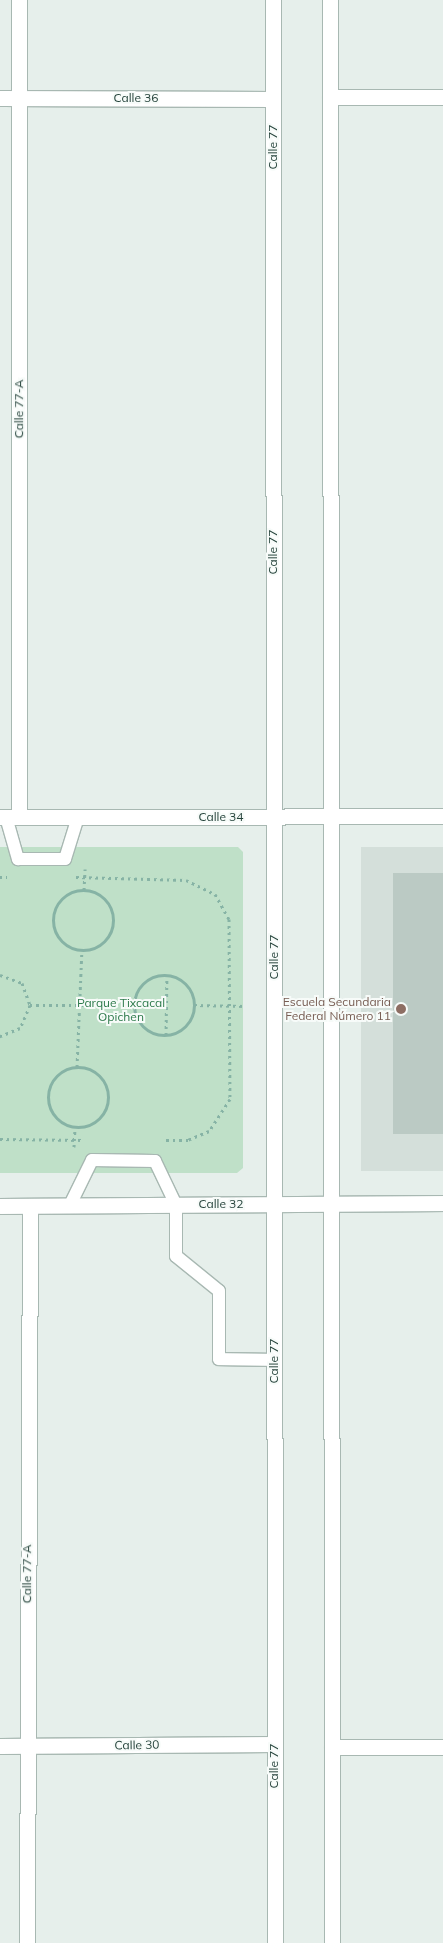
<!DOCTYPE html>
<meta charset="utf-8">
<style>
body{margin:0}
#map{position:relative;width:443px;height:1943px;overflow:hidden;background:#e6efeb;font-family:Mulish,sans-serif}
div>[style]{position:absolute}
.built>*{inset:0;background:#d4dfda;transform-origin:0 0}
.green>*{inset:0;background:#bfe0c8}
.building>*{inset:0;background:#bbcac4;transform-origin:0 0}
.path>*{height:3px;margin-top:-1.5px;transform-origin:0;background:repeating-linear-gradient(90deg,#86b3a5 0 2.5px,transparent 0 6.5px)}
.path>.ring{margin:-1.5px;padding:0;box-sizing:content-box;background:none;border:3px solid #86b3a5;border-radius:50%}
.roads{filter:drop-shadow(1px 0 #a8b8b2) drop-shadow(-1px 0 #a8b8b2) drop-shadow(0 1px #a8b8b2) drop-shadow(0 -1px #a8b8b2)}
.service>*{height:12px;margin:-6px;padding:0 6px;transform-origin:6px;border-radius:6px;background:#fff}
.minor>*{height:15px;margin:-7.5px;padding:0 7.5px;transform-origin:7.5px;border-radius:7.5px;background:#fff}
.tertiary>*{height:15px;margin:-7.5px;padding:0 7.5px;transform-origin:7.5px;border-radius:7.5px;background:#fff}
.dots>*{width:14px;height:14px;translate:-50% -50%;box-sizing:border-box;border:2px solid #f7fbf9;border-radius:50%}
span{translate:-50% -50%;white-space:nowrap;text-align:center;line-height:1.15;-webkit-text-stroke:4px #f7fbf9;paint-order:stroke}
.street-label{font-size:12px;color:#24423a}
.education-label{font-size:12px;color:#785e54}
.right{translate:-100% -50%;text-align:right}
.park-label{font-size:12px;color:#2d7a4b}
</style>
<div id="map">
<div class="built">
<i style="left:361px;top:847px;width:82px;height:324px"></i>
</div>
<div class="green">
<i style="clip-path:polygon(0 847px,238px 847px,243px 852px,243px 1168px,237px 1173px,0 1173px)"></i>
</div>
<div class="building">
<i style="left:393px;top:873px;width:50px;height:261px"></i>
</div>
<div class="path">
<i style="left:0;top:877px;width:7px"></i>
<i style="left:76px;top:877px;width:110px;rotate:1.6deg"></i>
<i style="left:186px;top:880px;width:32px;rotate:26deg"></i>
<i style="left:215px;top:894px;width:29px;rotate:61deg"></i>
<i style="left:229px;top:919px;width:180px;rotate:89.7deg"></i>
<i style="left:230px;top:1099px;width:38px;rotate:123deg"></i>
<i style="left:209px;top:1131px;width:23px;rotate:157deg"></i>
<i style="left:188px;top:1140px;width:25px;rotate:180deg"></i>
<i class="ring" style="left:53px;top:890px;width:57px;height:57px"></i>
<i style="left:84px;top:890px;width:21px;rotate:-87deg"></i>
<i class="ring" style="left:134px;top:975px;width:57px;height:57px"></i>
<i style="left:0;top:975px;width:23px;rotate:20deg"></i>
<i style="left:22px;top:983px;width:23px;rotate:70deg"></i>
<i style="left:30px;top:1005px;width:25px;rotate:113deg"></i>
<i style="left:20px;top:1028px;width:22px;rotate:158deg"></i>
<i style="left:30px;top:1005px;width:104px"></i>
<i style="left:194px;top:1005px;width:52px;rotate:1.1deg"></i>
<i style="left:166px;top:1035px;width:61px;rotate:-89.1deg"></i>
<i class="ring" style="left:48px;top:1067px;width:57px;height:57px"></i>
<i style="left:77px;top:1067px;width:117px;rotate:-87.6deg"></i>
<i style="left:0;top:1139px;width:84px;rotate:0.7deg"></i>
<i style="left:74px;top:1147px;width:19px;rotate:-87deg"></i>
</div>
<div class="roads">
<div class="service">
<i style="left:6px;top:817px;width:44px;rotate:74.1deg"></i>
<i style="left:18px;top:859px;width:47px"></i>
<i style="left:65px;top:859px;width:44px;rotate:-72.8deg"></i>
<i style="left:70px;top:1205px;width:50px;rotate:-63.9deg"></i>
<i style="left:92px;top:1160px;width:63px;rotate:0.9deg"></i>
<i style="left:155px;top:1161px;width:49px;rotate:64.5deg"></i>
<i style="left:176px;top:1205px;width:51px;rotate:90deg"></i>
<i style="left:176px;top:1256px;width:55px;rotate:39.1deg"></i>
<i style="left:219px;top:1291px;width:68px;rotate:90deg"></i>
<i style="left:219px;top:1359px;width:55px;rotate:1deg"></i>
</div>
<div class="minor">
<i style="left:19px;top:0;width:817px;rotate:90deg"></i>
<i style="left:330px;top:97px;width:113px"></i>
<i style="left:0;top:98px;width:273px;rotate:0.2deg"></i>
<i style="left:0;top:817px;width:443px;rotate:-0.1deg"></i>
<i style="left:0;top:1206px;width:443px;rotate:-0.4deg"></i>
<i style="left:0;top:1746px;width:274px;rotate:-0.4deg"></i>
<i style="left:332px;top:1747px;width:111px"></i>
<i style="left:27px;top:1943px;width:737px;rotate:-89.77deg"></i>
</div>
<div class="tertiary">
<i style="left:273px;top:0;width:1943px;rotate:89.94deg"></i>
<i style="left:330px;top:0;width:1943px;rotate:89.94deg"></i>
</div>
</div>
<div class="dots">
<i style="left:401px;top:1009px;background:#8d6e63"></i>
</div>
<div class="street-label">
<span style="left:136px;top:98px">Calle 36</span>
<span style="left:273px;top:147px;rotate:-90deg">Calle 77</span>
<span style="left:19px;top:409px;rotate:-90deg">Calle 77-A</span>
<span style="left:273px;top:552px;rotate:-90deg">Calle 77</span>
<span style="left:221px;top:817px">Calle 34</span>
<span style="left:274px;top:957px;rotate:-90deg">Calle 77</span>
<span style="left:221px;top:1204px">Calle 32</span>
<span style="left:274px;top:1361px;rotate:-90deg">Calle 77</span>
<span style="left:27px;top:1574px;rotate:-90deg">Calle 77-A</span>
<span style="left:137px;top:1745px;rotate:-1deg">Calle 30</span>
<span style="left:274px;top:1766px;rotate:-90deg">Calle 77</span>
</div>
<div class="education-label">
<span class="right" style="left:391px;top:1009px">Escuela Secundaria<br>Federal Número 11</span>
</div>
<div class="park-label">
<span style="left:121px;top:1010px">Parque Tixcacal<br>Opichen</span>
</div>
</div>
